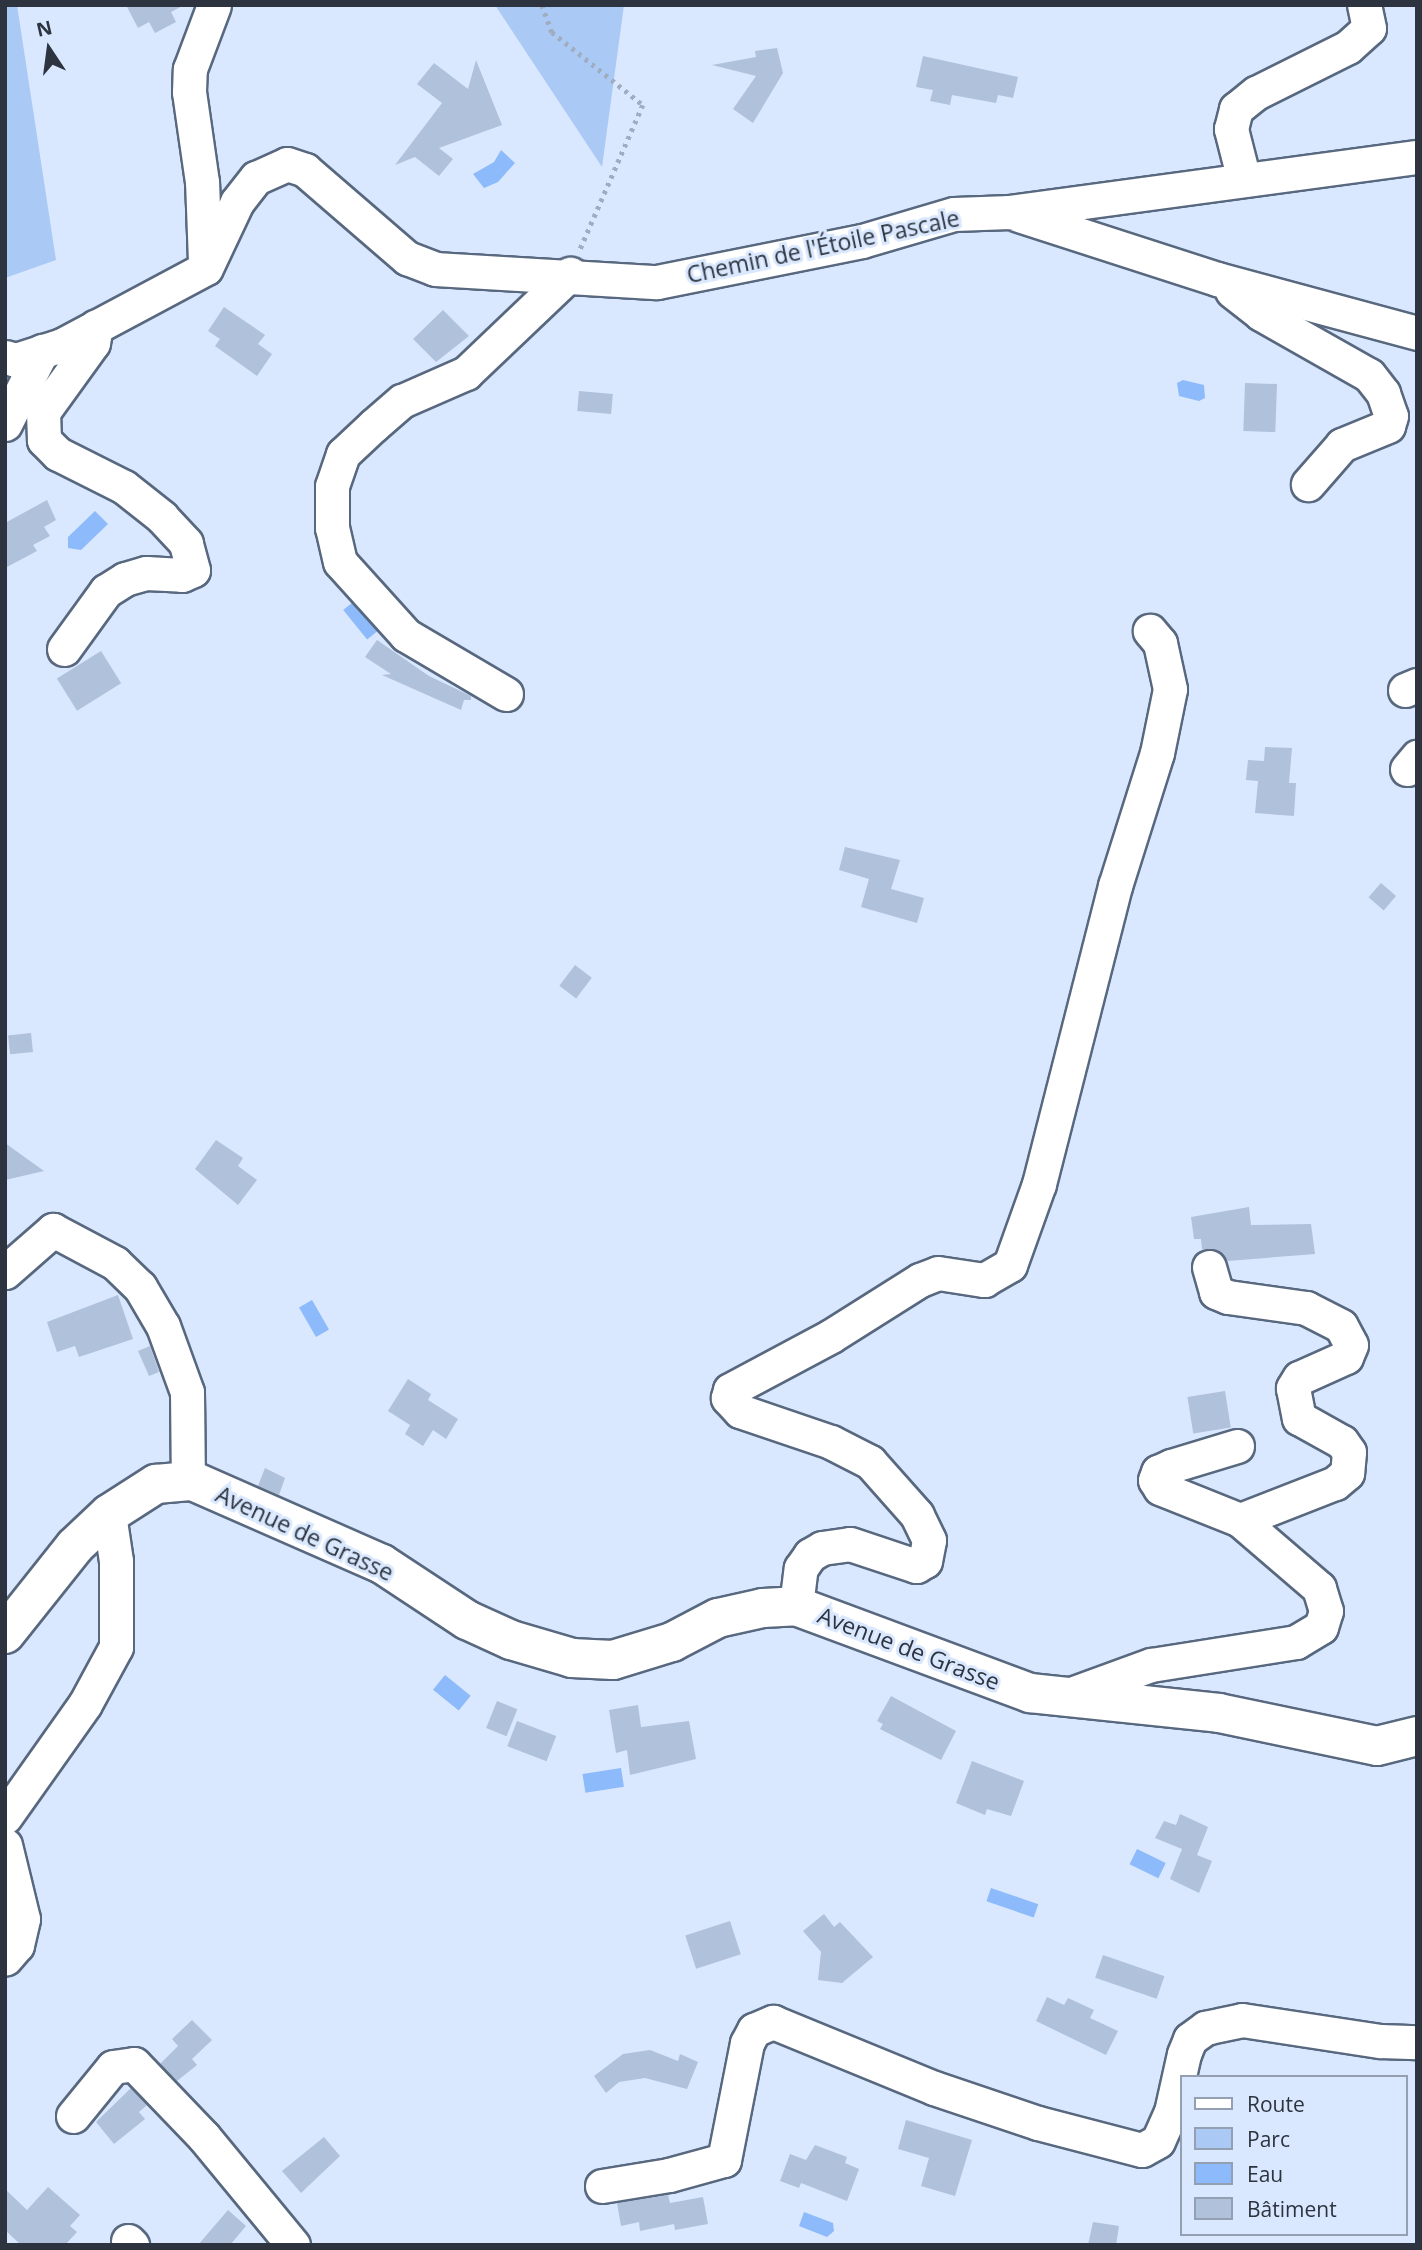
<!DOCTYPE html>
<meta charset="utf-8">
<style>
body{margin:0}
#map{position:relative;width:1422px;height:2250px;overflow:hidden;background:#d9e8fe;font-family:"Open Sans",sans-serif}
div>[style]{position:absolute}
.green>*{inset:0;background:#aac9f5}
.water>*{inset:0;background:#8dbafa;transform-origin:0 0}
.building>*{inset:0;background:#afc1db;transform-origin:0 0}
.path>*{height:4.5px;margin-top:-2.25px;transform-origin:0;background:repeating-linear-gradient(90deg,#a0acbf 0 3.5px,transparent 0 8.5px)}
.roads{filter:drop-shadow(2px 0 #58687f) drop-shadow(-2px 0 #58687f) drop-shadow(0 2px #58687f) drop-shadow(0 -2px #58687f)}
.minor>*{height:33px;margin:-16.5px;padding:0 16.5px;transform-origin:16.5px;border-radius:16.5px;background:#fff}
.major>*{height:38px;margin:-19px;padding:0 19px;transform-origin:19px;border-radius:19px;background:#fff}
span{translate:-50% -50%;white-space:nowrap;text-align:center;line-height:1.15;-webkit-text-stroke:6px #d9e8fe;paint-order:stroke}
.street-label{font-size:23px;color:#2d343f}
.frame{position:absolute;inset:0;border:7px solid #2d343f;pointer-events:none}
.legend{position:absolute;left:1180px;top:2075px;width:228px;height:161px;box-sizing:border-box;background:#d9e8fe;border:2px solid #94a0b2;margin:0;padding:9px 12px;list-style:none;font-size:21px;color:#2d343f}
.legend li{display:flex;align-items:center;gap:14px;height:35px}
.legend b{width:35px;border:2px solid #94a0b2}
.north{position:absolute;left:14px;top:14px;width:70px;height:70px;-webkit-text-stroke:5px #d9e8fe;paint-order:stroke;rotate:347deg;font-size:19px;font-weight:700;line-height:28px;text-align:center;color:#2d343f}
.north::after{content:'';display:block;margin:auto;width:24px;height:32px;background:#2d343f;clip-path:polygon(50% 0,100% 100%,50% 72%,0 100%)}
</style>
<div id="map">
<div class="green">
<i style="clip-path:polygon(5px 5px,17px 5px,56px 260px,5px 278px)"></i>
<i style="clip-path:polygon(495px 5px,624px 5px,602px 167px)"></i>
</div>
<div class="water">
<i style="clip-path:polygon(501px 150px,515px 163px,498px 182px,484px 188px,473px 174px,494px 162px)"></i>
<i style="clip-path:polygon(1183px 380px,1204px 385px,1205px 398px,1199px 401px,1179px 396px,1177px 383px)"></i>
<i style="clip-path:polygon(95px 511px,108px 524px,81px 550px,68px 548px,68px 537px)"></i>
<i style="left:358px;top:598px;width:38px;height:19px;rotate:51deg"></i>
<i style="left:312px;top:1300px;width:34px;height:15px;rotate:60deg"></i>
<i style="left:445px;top:1675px;width:33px;height:19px;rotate:39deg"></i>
<i style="left:621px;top:1768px;width:19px;height:39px;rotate:81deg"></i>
<i style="left:1137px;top:1849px;width:32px;height:17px;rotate:26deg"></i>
<i style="left:991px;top:1888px;width:50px;height:14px;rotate:19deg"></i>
<i style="clip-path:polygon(804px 2212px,833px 2223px,834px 2231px,827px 2237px,799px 2226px)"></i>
</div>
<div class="building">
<i style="clip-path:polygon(126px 5px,184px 5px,171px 12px,176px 22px,155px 33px,149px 22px,138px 28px)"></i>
<i style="clip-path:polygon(777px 48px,783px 73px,753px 123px,733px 109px,756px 76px,712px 65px,756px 57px,755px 51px)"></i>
<i style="clip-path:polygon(923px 56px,1018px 77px,1013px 98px,998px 95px,996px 103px,952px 95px,950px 105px,930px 101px,933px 90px,916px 87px)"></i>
<i style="clip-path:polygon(476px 60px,502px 125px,439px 148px,453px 159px,439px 176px,415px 157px,395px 165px,442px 103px,417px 84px,434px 63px,468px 89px)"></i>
<i style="clip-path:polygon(224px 307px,265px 335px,258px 344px,272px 354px,257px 376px,215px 346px,220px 339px,208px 331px)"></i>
<i style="clip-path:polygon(443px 310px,469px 336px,436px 362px,413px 339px)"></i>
<i style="left:1245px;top:383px;width:32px;height:48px;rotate:2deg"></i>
<i style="left:579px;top:391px;width:34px;height:20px;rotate:5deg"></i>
<i style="clip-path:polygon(47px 500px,56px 520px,44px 527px,50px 536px,33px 545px,37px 551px,5px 568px,5px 523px)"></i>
<i style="clip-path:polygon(377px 640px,429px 676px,471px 696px,471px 700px,464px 700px,461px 710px,382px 675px,391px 674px,365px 657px)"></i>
<i style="left:101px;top:651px;width:38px;height:52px;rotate:58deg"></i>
<i style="clip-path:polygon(1265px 747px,1292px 748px,1289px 783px,1296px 783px,1294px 816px,1255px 813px,1258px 781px,1246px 780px,1248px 760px,1264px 761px)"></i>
<i style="clip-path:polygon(845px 847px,900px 860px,891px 889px,924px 898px,917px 923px,861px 907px,869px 879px,839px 870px)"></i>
<i style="left:1381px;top:883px;width:20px;height:19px;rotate:41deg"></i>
<i style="left:575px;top:965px;width:21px;height:26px;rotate:37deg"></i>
<i style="left:31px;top:1033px;width:19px;height:23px;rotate:84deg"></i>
<i style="clip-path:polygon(216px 1140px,243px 1158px,238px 1166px,257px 1180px,238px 1205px,195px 1169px)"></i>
<i style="clip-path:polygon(5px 1143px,44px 1171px,5px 1180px)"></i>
<i style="clip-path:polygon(1249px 1207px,1251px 1225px,1311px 1224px,1315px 1254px,1228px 1261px,1214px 1249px,1202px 1249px,1201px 1239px,1194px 1239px,1191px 1217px)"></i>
<i style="clip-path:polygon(118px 1295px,133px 1339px,79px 1357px,75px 1346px,57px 1352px,47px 1322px)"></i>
<i style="clip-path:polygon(150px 1346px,159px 1372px,149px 1376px,138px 1351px)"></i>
<i style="clip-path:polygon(408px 1379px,431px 1394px,428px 1400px,458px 1419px,446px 1439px,433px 1430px,423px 1446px,405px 1434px,410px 1425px,388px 1411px)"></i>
<i style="left:1225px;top:1391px;width:37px;height:38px;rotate:81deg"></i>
<i style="clip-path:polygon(265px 1468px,285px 1478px,279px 1495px,258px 1486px)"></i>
<i style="clip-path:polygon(891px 1696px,956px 1731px,941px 1760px,880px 1729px,883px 1724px,877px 1721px)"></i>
<i style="left:497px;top:1701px;width:22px;height:29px;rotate:22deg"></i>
<i style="clip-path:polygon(638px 1705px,641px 1727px,689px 1721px,696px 1759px,630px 1775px,627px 1750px,616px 1753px,609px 1710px)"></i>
<i style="left:517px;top:1721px;width:42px;height:27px;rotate:21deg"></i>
<i style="clip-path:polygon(972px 1761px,1024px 1781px,1011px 1816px,987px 1809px,985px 1815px,956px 1803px)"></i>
<i style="clip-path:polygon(1180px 1814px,1208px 1827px,1197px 1855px,1212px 1861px,1199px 1893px,1170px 1879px,1182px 1849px,1155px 1838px,1164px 1821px,1176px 1825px)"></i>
<i style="clip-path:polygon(824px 1914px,834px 1927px,840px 1922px,873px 1957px,842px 1983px,818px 1980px,821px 1952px,803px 1931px)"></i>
<i style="left:730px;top:1921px;width:35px;height:47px;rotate:72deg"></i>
<i style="left:1103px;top:1955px;width:65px;height:24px;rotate:19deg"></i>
<i style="clip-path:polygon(1047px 1997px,1064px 2005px,1068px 1998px,1094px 2010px,1090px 2018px,1118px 2031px,1106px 2055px,1036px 2021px)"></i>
<i style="clip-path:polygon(192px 2020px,212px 2040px,192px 2059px,197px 2065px,177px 2081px,160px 2064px,178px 2046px,172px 2039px)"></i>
<i style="clip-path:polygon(650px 2050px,678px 2061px,680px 2054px,698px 2062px,687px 2089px,645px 2078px,619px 2082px,606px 2093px,594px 2076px,623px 2054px)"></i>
<i style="clip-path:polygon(131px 2088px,147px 2105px,139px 2112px,145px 2119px,114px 2144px,96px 2122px)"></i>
<i style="clip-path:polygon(906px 2120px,972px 2140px,955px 2196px,921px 2186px,929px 2158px,898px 2149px)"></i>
<i style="clip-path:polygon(324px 2137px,340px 2156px,301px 2193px,282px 2171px)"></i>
<i style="clip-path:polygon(815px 2145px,847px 2157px,845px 2163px,859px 2169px,847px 2201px,801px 2183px,799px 2188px,780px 2181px,790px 2154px,806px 2160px)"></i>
<i style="clip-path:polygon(48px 2187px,80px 2215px,70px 2226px,77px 2232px,65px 2245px,21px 2245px,5px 2230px,5px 2189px,27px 2210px)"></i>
<i style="clip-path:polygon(668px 2195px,670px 2203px,703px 2197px,708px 2224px,675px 2230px,674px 2224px,640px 2231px,639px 2222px,621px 2226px,617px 2203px)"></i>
<i style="clip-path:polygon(228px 2210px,246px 2226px,230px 2245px,198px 2245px)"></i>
<i style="clip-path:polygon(1093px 2222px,1119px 2226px,1116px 2245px,1088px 2245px)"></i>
</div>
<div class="path">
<i style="left:542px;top:5px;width:29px;rotate:70deg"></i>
<i style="left:552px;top:32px;width:117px;rotate:38.7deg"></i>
<i style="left:643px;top:105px;width:158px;rotate:113.5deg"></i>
</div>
<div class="roads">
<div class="minor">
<i style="left:1244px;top:180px;width:53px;rotate:-104.3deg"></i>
<i style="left:1231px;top:129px;width:21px;rotate:-76deg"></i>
<i style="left:1236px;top:109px;width:26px;rotate:-39deg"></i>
<i style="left:1256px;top:93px;width:103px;rotate:-26.6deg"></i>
<i style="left:1348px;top:47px;width:28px;rotate:-42deg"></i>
<i style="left:1369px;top:28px;width:24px;rotate:-102deg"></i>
<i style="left:1019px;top:215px;width:208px;rotate:17.9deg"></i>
<i style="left:1217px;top:279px;width:207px;rotate:15.1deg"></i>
<i style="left:205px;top:262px;width:80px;rotate:-92.1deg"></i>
<i style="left:202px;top:182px;width:91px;rotate:-98.2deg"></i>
<i style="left:189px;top:92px;width:23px;rotate:-88deg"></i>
<i style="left:190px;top:69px;width:68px;rotate:-69.4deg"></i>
<i style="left:1232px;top:291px;width:37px;rotate:38deg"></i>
<i style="left:1261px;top:314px;width:124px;rotate:29.5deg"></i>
<i style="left:1369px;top:375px;width:23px;rotate:52deg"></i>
<i style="left:1383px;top:393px;width:24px;rotate:71deg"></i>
<i style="left:1391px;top:416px;width:10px;rotate:107deg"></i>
<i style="left:1388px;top:426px;width:50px;rotate:157.6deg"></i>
<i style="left:1342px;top:445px;width:52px;rotate:131.1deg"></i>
<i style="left:5px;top:357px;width:11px;rotate:15deg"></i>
<i style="left:16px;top:360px;width:48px;rotate:-18.1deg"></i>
<i style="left:62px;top:345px;width:163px;rotate:-28.1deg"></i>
<i style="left:206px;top:268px;width:73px;rotate:-64.8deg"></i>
<i style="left:237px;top:202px;width:31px;rotate:-52deg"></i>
<i style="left:256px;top:178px;width:34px;rotate:-24deg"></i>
<i style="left:287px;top:164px;width:19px;rotate:18deg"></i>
<i style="left:305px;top:170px;width:135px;rotate:40.8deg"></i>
<i style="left:407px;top:258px;width:30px;rotate:21deg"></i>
<i style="left:435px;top:269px;width:222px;rotate:3.4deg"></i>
<i style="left:657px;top:282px;width:209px;rotate:-11.3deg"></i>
<i style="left:862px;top:241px;width:96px;rotate:-16.4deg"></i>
<i style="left:954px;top:214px;width:56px;rotate:-2deg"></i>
<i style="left:1010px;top:212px;width:411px;rotate:-7.7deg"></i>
<i style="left:5px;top:424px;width:82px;rotate:-63.1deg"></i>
<i style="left:64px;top:649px;width:72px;rotate:-54.1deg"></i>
<i style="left:106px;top:591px;width:22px;rotate:-32deg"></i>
<i style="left:125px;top:579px;width:22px;rotate:-16deg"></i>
<i style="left:146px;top:573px;width:36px;rotate:3deg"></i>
<i style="left:182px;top:575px;width:12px;rotate:-24deg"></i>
<i style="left:193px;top:570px;width:28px;rotate:-105deg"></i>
<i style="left:186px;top:543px;width:35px;rotate:-133deg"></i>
<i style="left:162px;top:517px;width:48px;rotate:-141.7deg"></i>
<i style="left:124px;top:487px;width:74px;rotate:-153.4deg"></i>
<i style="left:58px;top:454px;width:20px;rotate:-135deg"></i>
<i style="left:44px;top:440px;width:28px;rotate:-92deg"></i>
<i style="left:43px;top:412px;width:85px;rotate:-54.1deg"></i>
<i style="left:93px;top:343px;width:17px;rotate:-80deg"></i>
<i style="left:1405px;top:690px;width:13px;rotate:-23deg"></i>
<i style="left:506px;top:694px;width:116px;rotate:-149.5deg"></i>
<i style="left:406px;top:635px;width:98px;rotate:-132.1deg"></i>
<i style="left:340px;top:562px;width:35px;rotate:-103deg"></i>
<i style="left:332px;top:528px;width:42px;rotate:-90deg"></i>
<i style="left:332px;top:486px;width:34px;rotate:-71deg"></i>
<i style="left:343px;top:454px;width:42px;rotate:-43.1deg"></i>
<i style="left:374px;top:425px;width:37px;rotate:-41deg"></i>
<i style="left:402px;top:401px;width:70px;rotate:-23.6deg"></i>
<i style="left:466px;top:373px;width:144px;rotate:-43.6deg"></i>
<i style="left:1407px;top:769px;width:16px;rotate:-50deg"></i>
<i style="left:1209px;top:1267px;width:26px;rotate:74deg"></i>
<i style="left:1216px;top:1292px;width:13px;rotate:23deg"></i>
<i style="left:1228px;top:1297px;width:79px;rotate:8deg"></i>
<i style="left:1306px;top:1308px;width:39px;rotate:27deg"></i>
<i style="left:1341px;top:1326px;width:21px;rotate:62deg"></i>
<i style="left:1351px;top:1345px;width:13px;rotate:113deg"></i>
<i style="left:1346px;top:1357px;width:51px;rotate:155.9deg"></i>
<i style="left:1299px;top:1378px;width:12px;rotate:121deg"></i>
<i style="left:1293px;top:1388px;width:31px;rotate:79deg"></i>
<i style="left:1299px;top:1418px;width:49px;rotate:29.2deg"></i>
<i style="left:1342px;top:1442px;width:12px;rotate:55deg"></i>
<i style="left:1349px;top:1452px;width:21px;rotate:95deg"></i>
<i style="left:1347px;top:1473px;width:16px;rotate:140deg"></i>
<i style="left:1335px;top:1483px;width:102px;rotate:158.7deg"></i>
<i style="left:5px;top:1272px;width:64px;rotate:-41.2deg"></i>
<i style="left:53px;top:1230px;width:70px;rotate:28deg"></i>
<i style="left:115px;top:1263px;width:35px;rotate:44deg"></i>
<i style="left:140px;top:1287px;width:45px;rotate:59.5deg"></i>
<i style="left:163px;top:1326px;width:70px;rotate:70deg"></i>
<i style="left:187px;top:1392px;width:89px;rotate:89.4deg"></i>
<i style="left:796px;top:1606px;width:38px;rotate:-83deg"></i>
<i style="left:801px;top:1568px;width:16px;rotate:-55deg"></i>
<i style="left:810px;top:1555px;width:14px;rotate:-30deg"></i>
<i style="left:822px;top:1548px;width:28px;rotate:-8deg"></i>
<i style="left:850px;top:1544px;width:70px;rotate:18.4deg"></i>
<i style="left:916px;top:1566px;width:10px;rotate:-29deg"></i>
<i style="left:925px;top:1561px;width:21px;rotate:-79deg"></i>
<i style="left:929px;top:1540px;width:28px;rotate:-116deg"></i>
<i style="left:917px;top:1515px;width:71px;rotate:-131.6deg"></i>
<i style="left:870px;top:1462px;width:44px;rotate:-152.9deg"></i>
<i style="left:831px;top:1442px;width:96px;rotate:-161.2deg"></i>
<i style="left:740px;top:1411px;width:18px;rotate:-133deg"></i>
<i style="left:728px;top:1398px;width:8px;rotate:-76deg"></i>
<i style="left:730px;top:1390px;width:115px;rotate:-28.1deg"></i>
<i style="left:831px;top:1336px;width:105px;rotate:-32.2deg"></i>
<i style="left:920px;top:1280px;width:19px;rotate:-21deg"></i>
<i style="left:938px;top:1273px;width:47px;rotate:8.7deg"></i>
<i style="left:984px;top:1280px;width:30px;rotate:-30deg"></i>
<i style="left:1010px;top:1265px;width:86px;rotate:-70.3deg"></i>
<i style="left:1039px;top:1184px;width:308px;rotate:-75.7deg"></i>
<i style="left:1115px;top:886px;width:139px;rotate:-72.5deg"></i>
<i style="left:1157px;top:753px;width:65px;rotate:-78.5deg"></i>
<i style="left:1170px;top:689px;width:47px;rotate:-102.3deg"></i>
<i style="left:1160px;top:643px;width:16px;rotate:-130deg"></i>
<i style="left:1063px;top:1697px;width:94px;rotate:-20deg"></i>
<i style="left:1151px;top:1665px;width:147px;rotate:-9deg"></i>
<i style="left:1296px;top:1642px;width:29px;rotate:-31deg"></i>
<i style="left:1321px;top:1627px;width:17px;rotate:-73deg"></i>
<i style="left:1326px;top:1611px;width:24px;rotate:-107deg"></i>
<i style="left:1319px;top:1588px;width:104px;rotate:-139.3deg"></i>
<i style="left:1240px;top:1520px;width:86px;rotate:-158.2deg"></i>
<i style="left:1160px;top:1488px;width:9px;rotate:-122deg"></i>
<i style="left:1155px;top:1480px;width:9px;rotate:-69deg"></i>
<i style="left:1158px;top:1472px;width:14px;rotate:-25deg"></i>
<i style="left:1171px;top:1466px;width:69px;rotate:-16.9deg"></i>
<i style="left:5px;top:1817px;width:138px;rotate:-54.7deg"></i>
<i style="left:85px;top:1704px;width:65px;rotate:-61.5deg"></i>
<i style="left:116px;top:1647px;width:86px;rotate:-90deg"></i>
<i style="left:116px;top:1561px;width:48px;rotate:-98.5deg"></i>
<i style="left:5px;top:1845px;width:76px;rotate:76.3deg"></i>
<i style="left:23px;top:1919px;width:27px;rotate:103deg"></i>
<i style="left:17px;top:1945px;width:18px;rotate:131deg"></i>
<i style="left:73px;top:2116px;width:63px;rotate:-50.8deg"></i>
<i style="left:113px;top:2067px;width:21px;rotate:-8deg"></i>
<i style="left:134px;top:2064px;width:101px;rotate:46.2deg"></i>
<i style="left:204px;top:2137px;width:140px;rotate:50.5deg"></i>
<i style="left:602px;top:2186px;width:68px;rotate:-9.3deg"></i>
<i style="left:669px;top:2175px;width:57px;rotate:-15.3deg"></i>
<i style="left:724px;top:2160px;width:119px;rotate:-78.9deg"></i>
<i style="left:747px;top:2043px;width:15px;rotate:-62deg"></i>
<i style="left:754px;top:2030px;width:21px;rotate:-23deg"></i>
<i style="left:773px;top:2022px;width:174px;rotate:22.3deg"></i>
<i style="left:934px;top:2088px;width:110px;rotate:18.6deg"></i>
<i style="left:1038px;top:2123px;width:107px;rotate:14.6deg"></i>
<i style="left:1142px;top:2150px;width:18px;rotate:-29deg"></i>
<i style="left:1158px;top:2141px;width:32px;rotate:-66deg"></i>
<i style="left:1171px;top:2112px;width:59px;rotate:-77.4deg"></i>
<i style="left:1184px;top:2054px;width:16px;rotate:-68deg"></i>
<i style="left:1190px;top:2039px;width:19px;rotate:-36deg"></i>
<i style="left:1205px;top:2028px;width:38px;rotate:-12deg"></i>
<i style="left:1242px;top:2020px;width:140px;rotate:8.7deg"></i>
<i style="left:1380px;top:2041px;width:37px;rotate:2deg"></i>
<i style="left:128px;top:2241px;width:6px;rotate:45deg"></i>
</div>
<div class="major">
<i style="left:5px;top:1634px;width:112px;rotate:-51.5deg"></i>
<i style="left:75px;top:1546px;width:47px;rotate:-43.3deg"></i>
<i style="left:109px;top:1514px;width:56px;rotate:-32.6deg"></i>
<i style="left:156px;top:1484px;width:37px;rotate:-5deg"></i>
<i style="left:193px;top:1481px;width:206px;rotate:23.7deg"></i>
<i style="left:382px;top:1564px;width:102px;rotate:33.4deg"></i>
<i style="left:467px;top:1620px;width:48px;rotate:24.4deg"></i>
<i style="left:511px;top:1640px;width:64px;rotate:16.4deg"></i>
<i style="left:572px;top:1658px;width:41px;rotate:2.8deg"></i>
<i style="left:613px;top:1660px;width:62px;rotate:-17deg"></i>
<i style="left:672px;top:1642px;width:52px;rotate:-27.6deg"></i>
<i style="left:718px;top:1618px;width:46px;rotate:-12.5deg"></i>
<i style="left:763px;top:1608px;width:33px;rotate:-3deg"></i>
<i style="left:796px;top:1606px;width:250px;rotate:20.4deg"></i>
<i style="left:1030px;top:1693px;width:190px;rotate:6deg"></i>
<i style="left:1219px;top:1713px;width:161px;rotate:11.8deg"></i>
<i style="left:1377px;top:1746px;width:41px;rotate:-14deg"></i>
</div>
</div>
<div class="street-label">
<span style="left:823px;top:246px;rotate:-12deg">Chemin de l'Étoile Pascale</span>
<span style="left:305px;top:1533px;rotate:25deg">Avenue de Grasse</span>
<span style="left:909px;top:1648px;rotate:21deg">Avenue de Grasse</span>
</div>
<div class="frame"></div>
<ul class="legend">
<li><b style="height:9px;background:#fff"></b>Route</li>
<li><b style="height:19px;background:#aac9f5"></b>Parc</li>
<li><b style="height:19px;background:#8dbafa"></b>Eau</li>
<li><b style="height:19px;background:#afc1db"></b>Bâtiment</li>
</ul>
<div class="north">N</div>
</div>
